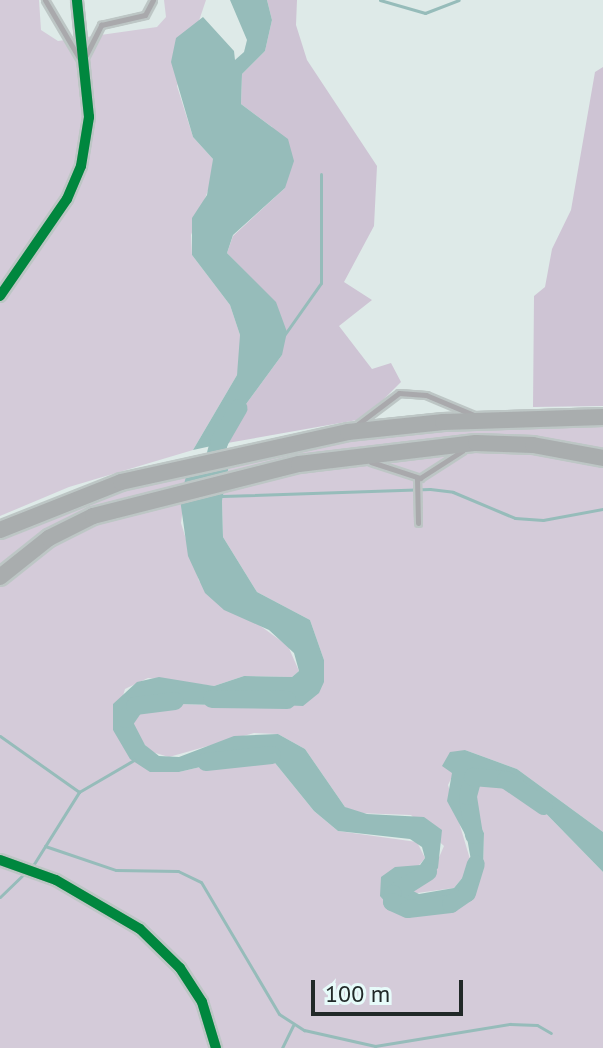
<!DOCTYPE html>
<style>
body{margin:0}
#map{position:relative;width:603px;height:1048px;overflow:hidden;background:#deeae8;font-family:"PT Sans",sans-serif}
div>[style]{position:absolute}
.green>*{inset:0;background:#d4cbd9}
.forest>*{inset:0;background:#cec4d4}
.water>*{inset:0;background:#96bcba}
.stream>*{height:3px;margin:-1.5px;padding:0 1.5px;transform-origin:1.5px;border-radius:1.5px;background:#96bcba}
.river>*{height:18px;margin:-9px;padding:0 9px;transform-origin:9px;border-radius:9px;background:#96bcba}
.roads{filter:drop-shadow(2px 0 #bdc6c5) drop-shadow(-2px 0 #bdc6c5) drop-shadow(0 2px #bdc6c5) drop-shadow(0 -2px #bdc6c5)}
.lane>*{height:5px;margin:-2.5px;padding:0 2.5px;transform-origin:2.5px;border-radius:2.5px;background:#a9a9ac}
.street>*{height:10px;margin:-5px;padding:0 5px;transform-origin:5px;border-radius:5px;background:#a9a9ac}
.primary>*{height:16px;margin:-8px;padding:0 8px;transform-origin:8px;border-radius:8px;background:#a9adae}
.cycleway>*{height:10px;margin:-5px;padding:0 5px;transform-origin:5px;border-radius:5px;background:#00873e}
span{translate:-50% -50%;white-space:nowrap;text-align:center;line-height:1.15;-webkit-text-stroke:6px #e7fbfa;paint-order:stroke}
.scale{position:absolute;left:311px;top:980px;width:152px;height:36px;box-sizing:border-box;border:4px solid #212928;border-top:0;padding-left:10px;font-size:24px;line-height:28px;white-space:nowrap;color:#212928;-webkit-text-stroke:6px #e7fbfa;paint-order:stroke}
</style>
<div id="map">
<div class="green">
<i style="clip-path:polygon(0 0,39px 0,41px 30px,58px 41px,157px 27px,166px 17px,164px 0,206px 0,177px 86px,193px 137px,213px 159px,212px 180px,191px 235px,192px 255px,230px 305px,240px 335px,241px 359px,237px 375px,193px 450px,69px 487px,0 516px)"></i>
<i style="clip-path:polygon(522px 423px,574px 427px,603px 423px,603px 832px,517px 769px,465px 750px,448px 785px,472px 866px,454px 888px,410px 894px,404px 882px,430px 878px,444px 846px,411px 815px,357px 813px,345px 807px,305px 749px,278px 734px,254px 733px,169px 757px,152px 752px,141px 741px,131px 718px,143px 703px,214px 705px,249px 696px,279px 705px,324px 660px,310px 620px,257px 592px,223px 537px,222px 501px,230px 460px,392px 431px)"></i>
<i style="clip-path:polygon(188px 469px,181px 523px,199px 581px,288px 646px,299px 671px,292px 677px,244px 676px,214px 686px,148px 678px,125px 689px,113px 730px,179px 772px,243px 757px,271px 758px,314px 811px,338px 831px,417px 842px,425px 858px,387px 904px,434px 904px,483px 868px,484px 833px,462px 792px,493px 774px,524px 791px,603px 872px,603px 1048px,0 1048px,0 537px,60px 509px)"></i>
</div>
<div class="forest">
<i style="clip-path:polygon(267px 0,297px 0,296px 25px,307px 60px,377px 166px,374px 226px,344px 282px,372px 300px,339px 326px,372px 369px,391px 363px,401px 382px,373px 410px,374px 417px,216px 445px,282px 355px,264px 291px,227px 253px,233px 236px,285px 188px,272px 127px,241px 104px,242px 74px,265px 51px,272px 20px)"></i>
<i style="clip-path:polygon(603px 67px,603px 406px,533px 407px,534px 296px,545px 287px,552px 249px,571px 210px,595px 72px)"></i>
</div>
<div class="water">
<i style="clip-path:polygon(230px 0,267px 0,272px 20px,265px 51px,242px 74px,241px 104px,288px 139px,294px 161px,285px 188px,233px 235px,227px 253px,276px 302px,287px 332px,282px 355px,216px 445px,193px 450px,237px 375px,240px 335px,230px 305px,192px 255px,192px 218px,207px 195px,213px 159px,193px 137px,171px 62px,176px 38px,203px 17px,234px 51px,235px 60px,244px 52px,247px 40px)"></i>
<i style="clip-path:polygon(230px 460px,222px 501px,223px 537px,257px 592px,310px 620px,324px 660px,324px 682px,319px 693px,303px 706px,279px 705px,249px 696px,214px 705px,143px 703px,131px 718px,145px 745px,159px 756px,179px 757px,234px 736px,278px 734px,305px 749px,345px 807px,367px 814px,424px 817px,442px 830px,438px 868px,430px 878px,403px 886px,419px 894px,454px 888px,472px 866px,467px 838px,447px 801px,452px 773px,442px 766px,450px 752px,465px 750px,517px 769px,603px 832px,603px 872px,524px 791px,493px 774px,462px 792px,484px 833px,483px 869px,478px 878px,462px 892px,434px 904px,387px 904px,380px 896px,381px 877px,395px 867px,420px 865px,425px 858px,422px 847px,410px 839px,338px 831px,314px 811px,271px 758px,243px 757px,179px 772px,150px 772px,130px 759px,113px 730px,113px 704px,137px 682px,159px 677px,214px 686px,244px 676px,292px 677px,299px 671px,294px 653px,269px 630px,224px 610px,205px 593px,188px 556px,180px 499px,188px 469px)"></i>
</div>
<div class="stream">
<i style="left:380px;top:0;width:47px;rotate:16.1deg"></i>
<i style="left:425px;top:13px;width:36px;rotate:-21deg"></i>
<i style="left:285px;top:334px;width:62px;rotate:-54.8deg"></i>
<i style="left:321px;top:283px;width:109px;rotate:-90deg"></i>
<i style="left:222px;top:496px;width:208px;rotate:-1.9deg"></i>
<i style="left:430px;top:489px;width:23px;rotate:7deg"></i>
<i style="left:453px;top:492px;width:67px;rotate:22.8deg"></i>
<i style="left:515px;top:518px;width:28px;rotate:4deg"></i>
<i style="left:543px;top:520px;width:61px;rotate:-10.4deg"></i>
<i style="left:0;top:736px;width:97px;rotate:35.3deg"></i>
<i style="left:45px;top:846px;width:75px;rotate:18.7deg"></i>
<i style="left:116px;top:870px;width:62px;rotate:0.9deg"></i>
<i style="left:178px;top:871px;width:25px;rotate:26deg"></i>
<i style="left:201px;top:882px;width:153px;rotate:59.4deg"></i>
<i style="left:279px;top:1014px;width:30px;rotate:33deg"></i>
<i style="left:304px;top:1030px;width:73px;rotate:12.7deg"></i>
<i style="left:375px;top:1046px;width:137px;rotate:-9.3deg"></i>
<i style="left:510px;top:1024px;width:27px;rotate:2deg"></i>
<i style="left:537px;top:1025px;width:16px;rotate:30deg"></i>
<i style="left:32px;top:867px;width:89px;rotate:-57.9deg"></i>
<i style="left:79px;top:792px;width:64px;rotate:-30.2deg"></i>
<i style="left:0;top:897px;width:36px;rotate:-44deg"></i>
<i style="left:282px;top:1048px;width:25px;rotate:-64deg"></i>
</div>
<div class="river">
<i style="left:210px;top:476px;width:35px;rotate:-75deg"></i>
<i style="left:219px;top:442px;width:39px;rotate:-60deg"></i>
<i style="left:212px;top:699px;width:75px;rotate:0.8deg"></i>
<i style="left:126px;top:719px;width:16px;rotate:-55deg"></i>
<i style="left:135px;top:706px;width:40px;rotate:-7.1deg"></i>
<i style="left:206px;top:762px;width:66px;rotate:-6.1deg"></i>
<i style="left:474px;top:835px;width:39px;rotate:-99deg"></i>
<i style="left:468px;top:796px;width:20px;rotate:-75deg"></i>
<i style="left:473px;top:777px;width:33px;rotate:5deg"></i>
<i style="left:506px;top:780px;width:46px;rotate:34.4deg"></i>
<i style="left:428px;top:872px;width:41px;rotate:147.8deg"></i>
<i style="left:393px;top:894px;width:8px;rotate:97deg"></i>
<i style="left:392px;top:902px;width:17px;rotate:24deg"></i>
<i style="left:408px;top:909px;width:43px;rotate:-6.6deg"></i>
<i style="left:451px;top:904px;width:19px;rotate:-35deg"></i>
<i style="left:467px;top:893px;width:30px;rotate:-73deg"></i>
</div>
<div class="roads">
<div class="lane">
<i style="left:45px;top:0;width:71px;rotate:59.5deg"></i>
<i style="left:86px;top:55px;width:34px;rotate:-63deg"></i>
<i style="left:101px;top:25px;width:45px;rotate:-12.8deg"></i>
<i style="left:145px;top:15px;width:17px;rotate:-62deg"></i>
<i style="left:354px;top:427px;width:56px;rotate:-37.1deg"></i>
<i style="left:399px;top:393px;width:27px;rotate:4deg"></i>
<i style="left:426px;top:395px;width:54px;rotate:22.8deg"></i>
<i style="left:371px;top:462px;width:52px;rotate:18.1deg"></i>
<i style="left:420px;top:478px;width:50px;rotate:-32.7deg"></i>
<i style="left:417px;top:478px;width:45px;rotate:88.7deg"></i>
</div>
<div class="street">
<i style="left:0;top:296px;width:118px;rotate:-55.4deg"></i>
<i style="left:67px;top:199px;width:36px;rotate:-67deg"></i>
<i style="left:81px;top:166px;width:50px;rotate:-80.7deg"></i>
<i style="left:89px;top:117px;width:118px;rotate:-95.9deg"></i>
<i style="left:0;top:860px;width:59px;rotate:19.7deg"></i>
<i style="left:56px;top:880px;width:97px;rotate:30.3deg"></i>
<i style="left:140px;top:929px;width:56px;rotate:44.3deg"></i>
<i style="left:180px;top:968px;width:40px;rotate:57.1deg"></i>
<i style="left:202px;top:1002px;width:48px;rotate:73.1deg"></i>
</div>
<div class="primary">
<i style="left:0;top:530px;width:130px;rotate:-21.6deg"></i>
<i style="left:121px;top:482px;width:232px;rotate:-12.4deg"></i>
<i style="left:348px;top:432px;width:96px;rotate:-6deg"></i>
<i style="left:443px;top:422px;width:160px;rotate:-1.8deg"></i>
<i style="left:0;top:577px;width:63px;rotate:-38.5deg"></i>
<i style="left:49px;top:538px;width:49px;rotate:-26.6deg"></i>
<i style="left:93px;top:516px;width:212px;rotate:-14.2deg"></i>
<i style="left:299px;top:464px;width:178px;rotate:-6.8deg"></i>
<i style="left:476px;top:443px;width:57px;rotate:2deg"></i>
<i style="left:533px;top:445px;width:71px;rotate:10.5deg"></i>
</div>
</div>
<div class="cycleway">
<i style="left:0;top:296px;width:118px;rotate:-55.4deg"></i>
<i style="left:67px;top:199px;width:36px;rotate:-67deg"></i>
<i style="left:81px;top:166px;width:50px;rotate:-80.7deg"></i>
<i style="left:89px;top:117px;width:118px;rotate:-95.9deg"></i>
<i style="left:0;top:860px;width:59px;rotate:19.7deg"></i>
<i style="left:56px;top:880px;width:97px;rotate:30.3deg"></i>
<i style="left:140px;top:929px;width:56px;rotate:44.3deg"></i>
<i style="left:180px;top:968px;width:40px;rotate:57.1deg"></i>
<i style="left:202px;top:1002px;width:48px;rotate:73.1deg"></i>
</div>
<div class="scale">100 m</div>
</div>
